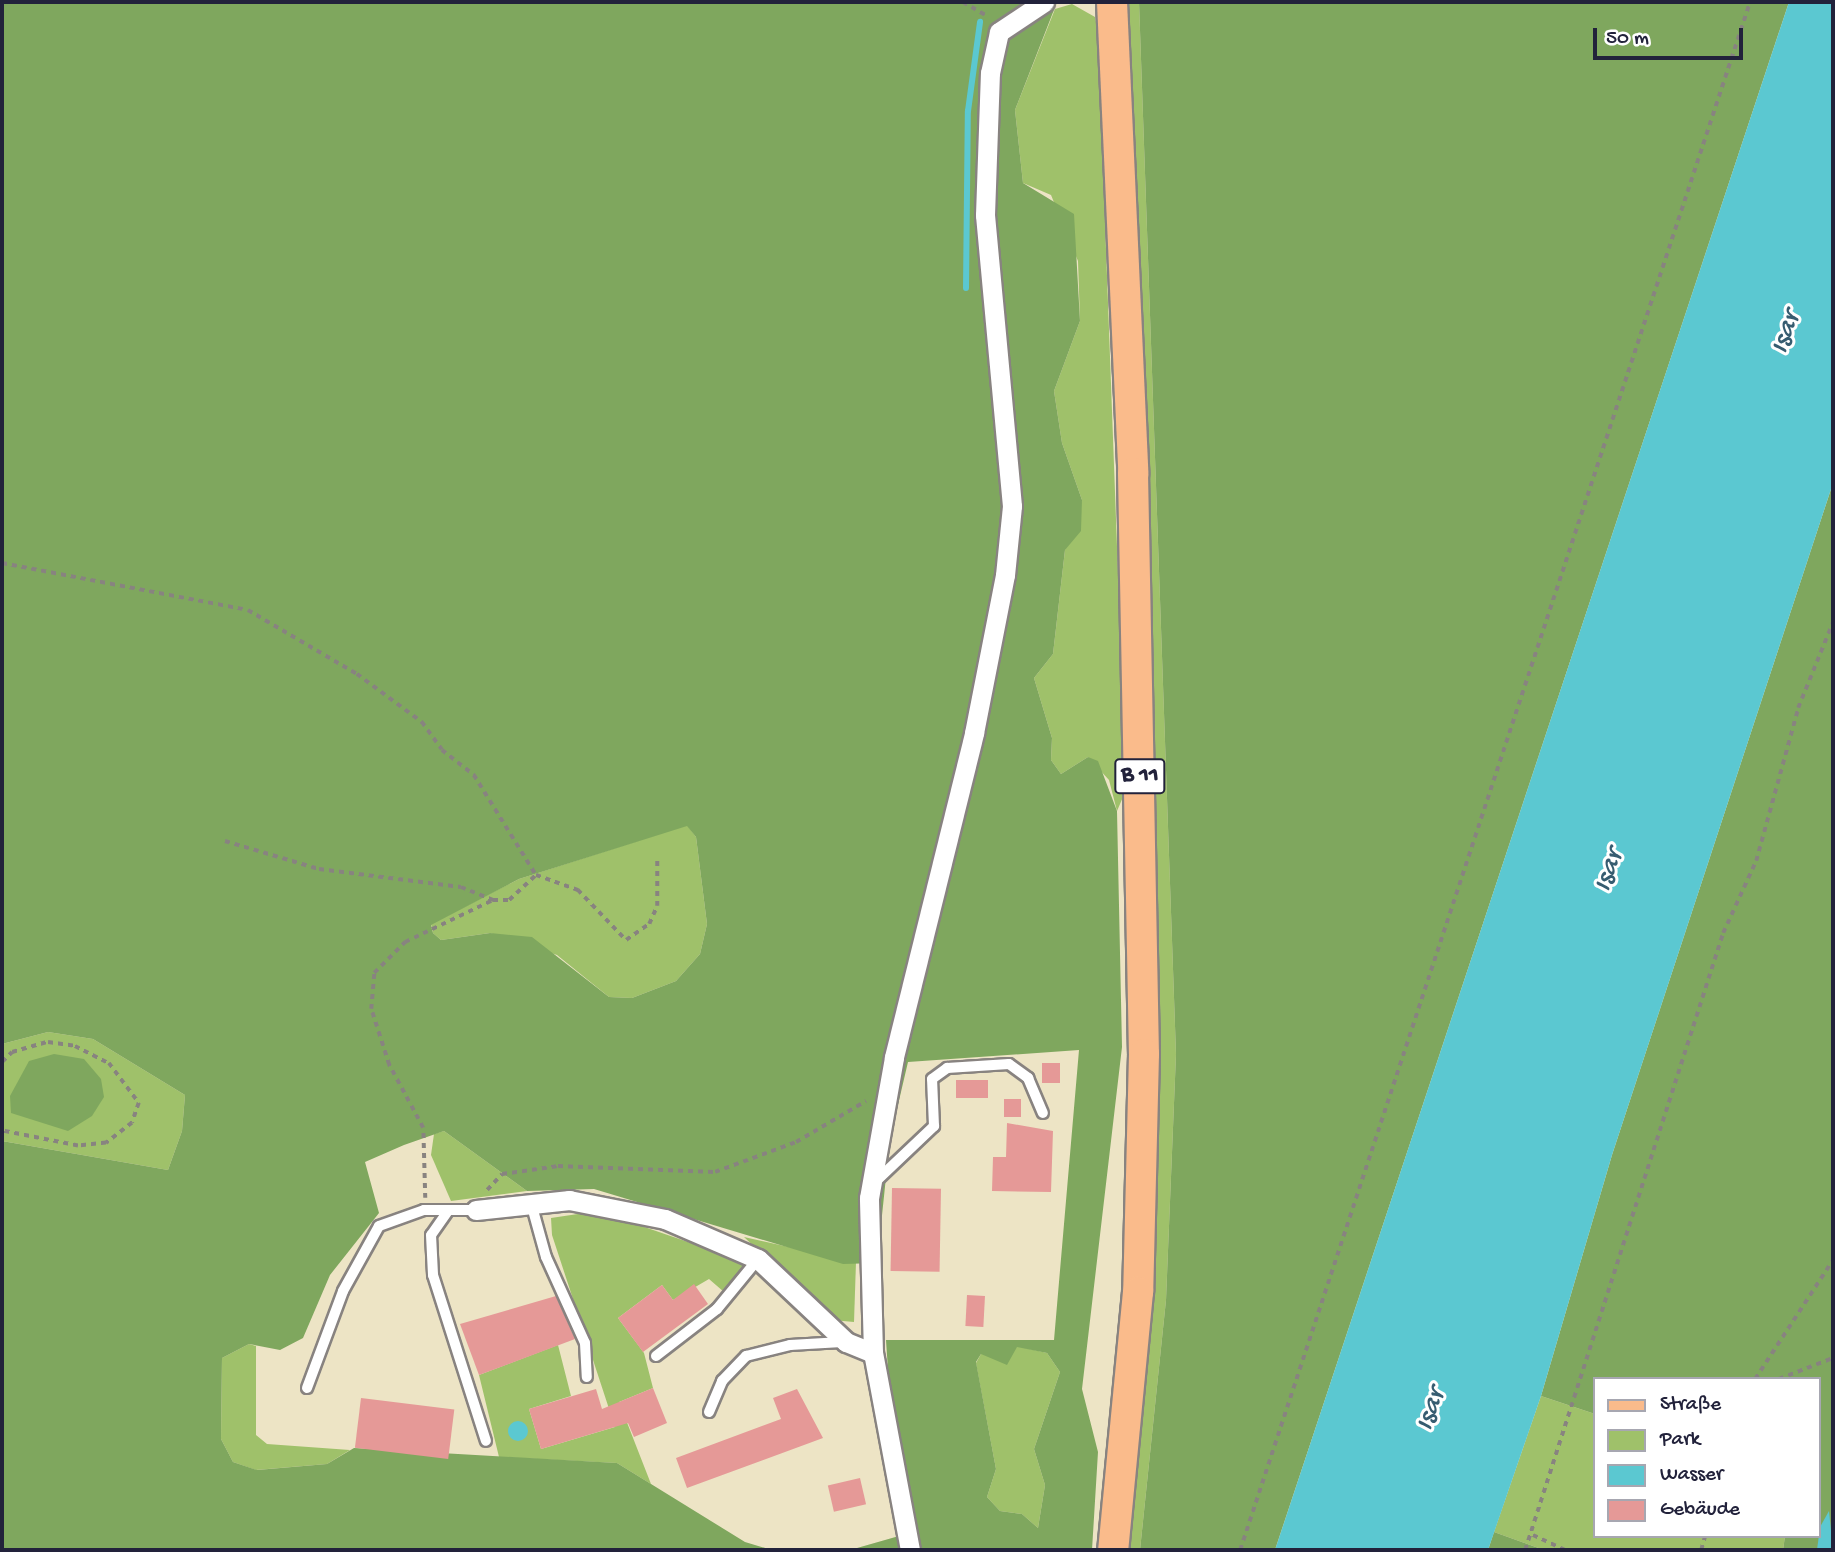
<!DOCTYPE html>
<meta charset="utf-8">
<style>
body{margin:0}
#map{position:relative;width:1835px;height:1552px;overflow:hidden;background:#ede4c5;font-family:"Gochi Hand",sans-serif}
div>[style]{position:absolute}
.green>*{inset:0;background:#9fc16a}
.forest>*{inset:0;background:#7fa75e}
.water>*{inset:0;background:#5bc8d1}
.round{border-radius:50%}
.stream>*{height:6px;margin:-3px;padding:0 3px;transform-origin:3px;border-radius:3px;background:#5bc8d1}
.building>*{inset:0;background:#e59997;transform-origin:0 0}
.path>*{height:3.5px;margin-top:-1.75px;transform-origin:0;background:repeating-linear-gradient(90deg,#888380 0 5px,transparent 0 10px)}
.roads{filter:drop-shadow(2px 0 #888380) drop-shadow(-2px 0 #888380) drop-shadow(0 2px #888380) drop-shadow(0 -2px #888380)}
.lane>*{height:10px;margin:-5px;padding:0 5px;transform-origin:5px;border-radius:5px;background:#fff}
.street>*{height:19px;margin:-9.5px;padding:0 9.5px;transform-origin:9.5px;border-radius:9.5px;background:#fff}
.primary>*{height:30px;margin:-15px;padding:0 15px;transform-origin:15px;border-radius:15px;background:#fabb8b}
span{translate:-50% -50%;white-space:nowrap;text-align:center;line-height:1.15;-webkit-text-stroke:6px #fff;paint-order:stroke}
.shield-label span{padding:2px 5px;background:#fff;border:2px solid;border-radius:5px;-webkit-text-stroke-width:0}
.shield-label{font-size:24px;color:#22223b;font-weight:700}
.water-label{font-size:28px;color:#365c70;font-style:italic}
.frame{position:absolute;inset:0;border:4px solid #22223b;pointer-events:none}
.legend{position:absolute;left:1593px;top:1377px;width:228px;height:161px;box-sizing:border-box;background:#fff;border:2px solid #a7a7b1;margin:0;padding:9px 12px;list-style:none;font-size:21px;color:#22223b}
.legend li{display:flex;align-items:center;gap:14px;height:35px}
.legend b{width:35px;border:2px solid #a7a7b1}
.scale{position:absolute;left:1593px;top:28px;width:150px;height:32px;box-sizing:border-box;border:4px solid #22223b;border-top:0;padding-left:9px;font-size:21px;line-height:24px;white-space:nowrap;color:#22223b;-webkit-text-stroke:5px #fff;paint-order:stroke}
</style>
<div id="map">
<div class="green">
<i style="clip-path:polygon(1125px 2px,1139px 2px,1176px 1054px,1166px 1300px,1140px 1550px,1126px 1550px,1147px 1369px,1159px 1053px,1149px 595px)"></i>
<i style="clip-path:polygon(1072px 4px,1095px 17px,1098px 32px,1126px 790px,1117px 811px,1109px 780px,1088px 757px,1061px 774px,1051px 760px,1052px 738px,1034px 678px,1053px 654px,1065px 550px,1082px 500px,1062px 443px,1054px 391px,1080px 321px,1078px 261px,1051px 195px,1023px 183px,1015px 110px,1055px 9px)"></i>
<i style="clip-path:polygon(687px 825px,696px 837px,707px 924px,700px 954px,676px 981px,632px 998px,609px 997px,557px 955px,490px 933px,441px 940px,433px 933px,431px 924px,519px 879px)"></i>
<i style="clip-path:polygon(48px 1032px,93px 1039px,185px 1095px,182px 1131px,168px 1170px,2px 1141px,2px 1044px)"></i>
<i style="clip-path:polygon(444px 1131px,527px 1191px,451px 1201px,431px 1155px,434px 1134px)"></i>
<i style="clip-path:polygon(598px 1211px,746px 1262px,724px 1292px,709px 1279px,673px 1300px,662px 1285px,618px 1318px,644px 1353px,653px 1388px,619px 1402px,651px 1484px,617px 1463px,499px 1457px,479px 1375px,558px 1345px,571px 1396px,529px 1409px,541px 1449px,615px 1427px,552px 1235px,551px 1218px)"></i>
<i style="clip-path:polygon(744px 1237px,856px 1262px,854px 1322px,832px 1320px)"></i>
<i style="clip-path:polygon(249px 1344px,256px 1346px,256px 1435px,267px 1444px,350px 1450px,327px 1464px,256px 1470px,233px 1462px,221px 1439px,222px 1358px)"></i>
<i style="clip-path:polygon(1017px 1346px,1047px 1353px,1060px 1372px,1034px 1449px,1045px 1485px,1038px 1528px,1022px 1514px,1000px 1511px,987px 1497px,996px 1469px,976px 1363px,981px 1354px)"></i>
<i style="clip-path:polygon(1541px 1396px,1595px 1414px,1595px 1536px,1785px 1536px,1783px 1550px,1544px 1550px,1494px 1532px)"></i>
</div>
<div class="forest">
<i style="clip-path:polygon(evenodd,2px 2px,1057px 2px,1015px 110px,1023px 183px,1074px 214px,1080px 321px,1054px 391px,1062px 443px,1082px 500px,1081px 531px,1065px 550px,1053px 654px,1034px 678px,1052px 738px,1051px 760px,1061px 774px,1088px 757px,1098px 761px,1117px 811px,1122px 1047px,1082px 1389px,1098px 1452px,1092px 1550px,850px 1550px,899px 1536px,886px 1340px,1054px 1340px,1079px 1050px,908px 1062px,890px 1139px,877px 1263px,843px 1264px,594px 1189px,527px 1191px,444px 1131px,404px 1145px,365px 1162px,379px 1213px,330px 1275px,303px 1338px,280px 1350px,249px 1344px,222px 1358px,221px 1439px,233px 1462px,257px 1470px,327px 1464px,354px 1448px,617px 1463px,745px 1542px,772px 1550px,2px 1550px,2px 1141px,168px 1170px,182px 1131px,185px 1095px,93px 1039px,48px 1032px,2px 1044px,2px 2px,687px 826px,696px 837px,707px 924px,700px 954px,676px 981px,632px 998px,609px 997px,532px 937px,490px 933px,441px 940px,433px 933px,431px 925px,519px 879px,687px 826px,2px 2px,1017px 1347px,1047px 1353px,1060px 1372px,1034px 1449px,1045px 1485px,1038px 1528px,1022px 1514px,1000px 1511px,987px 1497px,996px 1469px,976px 1362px,981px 1354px,1007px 1365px,1017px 1347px)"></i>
<i style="clip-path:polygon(1139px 2px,1789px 2px,1275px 1550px,1140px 1550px,1166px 1300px,1176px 1054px)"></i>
<i style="clip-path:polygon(1833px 483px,1833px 1550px,1783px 1550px,1785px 1536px,1819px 1536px,1819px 1379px,1595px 1379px,1595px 1414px,1541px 1396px,1612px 1155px)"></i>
<i style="clip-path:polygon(54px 1054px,84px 1059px,101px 1079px,104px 1097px,92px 1116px,68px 1131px,11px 1113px,10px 1096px,29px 1061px)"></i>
<i style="clip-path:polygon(1494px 1532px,1544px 1550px,1488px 1550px)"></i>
</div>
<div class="water">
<i style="clip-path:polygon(1789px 2px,1833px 2px,1833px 483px,1612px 1155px,1541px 1396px,1488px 1550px,1275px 1550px)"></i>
<i class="round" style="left:508px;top:1421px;width:20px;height:20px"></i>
<i style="clip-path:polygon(1829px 1511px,1833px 1550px,1817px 1550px,1820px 1527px)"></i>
</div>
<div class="stream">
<i style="left:966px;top:288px;width:177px;rotate:-89.4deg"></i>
<i style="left:968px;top:111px;width:90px;rotate:-82.3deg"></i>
</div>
<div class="building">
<i style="left:1042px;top:1063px;width:18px;height:20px"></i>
<i style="left:956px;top:1080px;width:32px;height:18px"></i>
<i style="left:1004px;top:1099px;width:17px;height:18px"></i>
<i style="clip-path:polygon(1007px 1123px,1053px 1131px,1051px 1192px,992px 1191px,993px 1157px,1006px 1157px)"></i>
<i style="left:892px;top:1188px;width:49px;height:83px;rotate:1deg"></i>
<i style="clip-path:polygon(694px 1284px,708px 1304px,643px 1352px,618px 1318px,662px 1285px,673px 1300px)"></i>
<i style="left:967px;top:1295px;width:18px;height:31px;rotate:3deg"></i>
<i style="clip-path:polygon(556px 1296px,575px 1339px,479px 1375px,460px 1324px)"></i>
<i style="clip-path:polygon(653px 1388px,667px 1423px,634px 1437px,628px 1423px,541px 1449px,529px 1409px,596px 1389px,602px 1409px)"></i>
<i style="clip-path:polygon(797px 1389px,823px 1438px,687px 1488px,676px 1458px,781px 1419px,773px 1398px)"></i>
<i style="left:361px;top:1398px;width:94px;height:50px;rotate:7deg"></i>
<i style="left:860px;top:1478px;width:27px;height:33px;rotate:77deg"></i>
</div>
<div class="path">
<i style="left:963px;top:2px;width:28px;rotate:30deg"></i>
<i style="left:2px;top:563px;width:250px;rotate:10.8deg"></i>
<i style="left:248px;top:610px;width:126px;rotate:30.4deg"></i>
<i style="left:357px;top:674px;width:81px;rotate:36.4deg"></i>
<i style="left:422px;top:722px;width:34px;rotate:54deg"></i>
<i style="left:442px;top:750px;width:41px;rotate:38deg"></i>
<i style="left:474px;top:775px;width:118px;rotate:58.2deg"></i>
<i style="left:536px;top:875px;width:45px;rotate:19.7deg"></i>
<i style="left:578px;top:890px;width:69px;rotate:46.2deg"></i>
<i style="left:626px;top:940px;width:28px;rotate:-35deg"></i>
<i style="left:649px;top:924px;width:20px;rotate:-66deg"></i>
<i style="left:657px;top:906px;width:47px;rotate:-90deg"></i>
<i style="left:225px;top:841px;width:98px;rotate:16.6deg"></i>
<i style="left:319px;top:869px;width:143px;rotate:7.2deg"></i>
<i style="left:461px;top:887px;width:35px;rotate:22deg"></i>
<i style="left:2px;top:1062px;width:14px;rotate:-45deg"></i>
<i style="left:12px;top:1052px;width:37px;rotate:-16deg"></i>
<i style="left:48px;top:1042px;width:27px;rotate:8deg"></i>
<i style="left:75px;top:1046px;width:38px;rotate:27deg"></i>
<i style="left:109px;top:1063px;width:50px;rotate:53.1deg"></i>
<i style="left:139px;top:1103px;width:21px;rotate:109deg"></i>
<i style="left:132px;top:1123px;width:33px;rotate:142deg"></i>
<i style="left:106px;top:1143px;width:28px;rotate:174deg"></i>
<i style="left:78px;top:1146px;width:77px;rotate:-168.8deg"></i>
<i style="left:487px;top:1190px;width:22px;rotate:-47deg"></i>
<i style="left:502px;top:1174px;width:57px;rotate:-8.1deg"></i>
<i style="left:558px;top:1166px;width:157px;rotate:2.2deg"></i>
<i style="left:715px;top:1172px;width:86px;rotate:-20.3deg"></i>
<i style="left:796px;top:1142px;width:81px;rotate:-30.4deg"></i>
<i style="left:425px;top:1198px;width:70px;rotate:-91.6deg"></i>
<i style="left:423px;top:1128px;width:72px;rotate:-118.4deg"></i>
<i style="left:389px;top:1065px;width:59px;rotate:-107.8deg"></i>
<i style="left:371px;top:1009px;width:36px;rotate:-85deg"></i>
<i style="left:374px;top:973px;width:44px;rotate:-45deg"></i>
<i style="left:405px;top:942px;width:98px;rotate:-25.5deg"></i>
<i style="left:493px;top:900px;width:16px"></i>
<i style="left:509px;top:900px;width:37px;rotate:-43deg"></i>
<i style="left:1755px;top:1379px;width:142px;rotate:-56.8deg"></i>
<i style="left:1779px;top:1379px;width:58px;rotate:-21.3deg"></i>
<i style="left:1533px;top:1535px;width:35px;rotate:25deg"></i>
<i style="left:1240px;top:1550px;width:1630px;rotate:-71.77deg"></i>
<i style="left:1525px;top:1550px;width:648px;rotate:-72.21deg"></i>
<i style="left:1723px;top:933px;width:79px;rotate:-65.4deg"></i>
<i style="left:1756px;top:861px;width:159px;rotate:-74.6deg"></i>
<i style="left:1798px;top:708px;width:93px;rotate:-67.9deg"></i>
<i style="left:1701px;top:1550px;width:15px;rotate:-74deg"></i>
</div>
<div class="roads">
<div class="lane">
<i style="left:874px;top:1183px;width:83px;rotate:-43.5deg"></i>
<i style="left:934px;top:1126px;width:47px;rotate:-92.4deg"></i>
<i style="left:932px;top:1079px;width:19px;rotate:-36deg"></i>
<i style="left:947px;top:1068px;width:62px;rotate:-3.7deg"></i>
<i style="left:1009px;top:1064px;width:24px;rotate:36deg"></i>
<i style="left:1028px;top:1078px;width:38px;rotate:67deg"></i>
<i style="left:531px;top:1203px;width:56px;rotate:74.5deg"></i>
<i style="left:546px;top:1257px;width:94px;rotate:65.6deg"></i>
<i style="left:585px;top:1343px;width:34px;rotate:87deg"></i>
<i style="left:448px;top:1211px;width:29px;rotate:125deg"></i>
<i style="left:431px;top:1235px;width:40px;rotate:87.1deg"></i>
<i style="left:433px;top:1275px;width:174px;rotate:72.3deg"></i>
<i style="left:656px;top:1356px;width:77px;rotate:-37.6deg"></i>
<i style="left:717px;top:1309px;width:65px;rotate:-50.6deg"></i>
<i style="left:307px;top:1388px;width:103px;rotate:-69.6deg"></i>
<i style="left:343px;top:1291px;width:74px;rotate:-61deg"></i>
<i style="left:379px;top:1226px;width:48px;rotate:-19.6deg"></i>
<i style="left:424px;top:1210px;width:52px"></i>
<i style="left:709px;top:1412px;width:34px;rotate:-67deg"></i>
<i style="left:722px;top:1381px;width:35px;rotate:-46deg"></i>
<i style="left:746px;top:1356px;width:45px;rotate:-14deg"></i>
<i style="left:790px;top:1345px;width:52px;rotate:-3.3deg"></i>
</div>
<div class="street">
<i style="left:476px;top:1210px;width:94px;rotate:-6.1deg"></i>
<i style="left:569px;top:1200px;width:98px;rotate:11.2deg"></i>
<i style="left:665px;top:1219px;width:101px;rotate:23.3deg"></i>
<i style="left:758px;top:1259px;width:121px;rotate:43.3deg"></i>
<i style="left:846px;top:1342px;width:29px;rotate:22deg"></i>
<i style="left:910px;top:1550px;width:200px;rotate:-100.6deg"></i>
<i style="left:873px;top:1353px;width:155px;rotate:-91.5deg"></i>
<i style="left:869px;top:1198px;width:143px;rotate:-79.9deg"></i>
<i style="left:894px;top:1057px;width:334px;rotate:-76.1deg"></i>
<i style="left:974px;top:733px;width:161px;rotate:-78.9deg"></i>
<i style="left:1005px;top:575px;width:69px;rotate:-84.2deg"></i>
<i style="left:1012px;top:506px;width:292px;rotate:-95.3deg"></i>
<i style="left:985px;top:215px;width:142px;rotate:-88deg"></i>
<i style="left:990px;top:73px;width:42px;rotate:-77.6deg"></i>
<i style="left:999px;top:32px;width:54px;rotate:-33.7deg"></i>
</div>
<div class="primary">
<i style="left:1112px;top:2px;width:471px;rotate:87.4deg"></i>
<i style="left:1133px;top:473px;width:581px;rotate:88.92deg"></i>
<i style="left:1144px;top:1054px;width:238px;rotate:91.4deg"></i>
<i style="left:1138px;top:1292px;width:259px;rotate:95.5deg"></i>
</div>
</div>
<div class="shield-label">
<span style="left:1140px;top:776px">B 11</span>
</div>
<div class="water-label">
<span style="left:1787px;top:333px;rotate:-72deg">Isar</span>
<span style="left:1610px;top:871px;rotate:-72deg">Isar</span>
<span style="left:1432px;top:1410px;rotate:-72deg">Isar</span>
</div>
<div class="frame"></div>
<ul class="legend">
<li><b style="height:9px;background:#fabb8b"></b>Straße</li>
<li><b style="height:19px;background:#9fc16a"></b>Park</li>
<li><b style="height:19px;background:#5bc8d1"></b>Wasser</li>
<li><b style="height:19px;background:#e59997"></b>Gebäude</li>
</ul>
<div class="scale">50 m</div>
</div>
